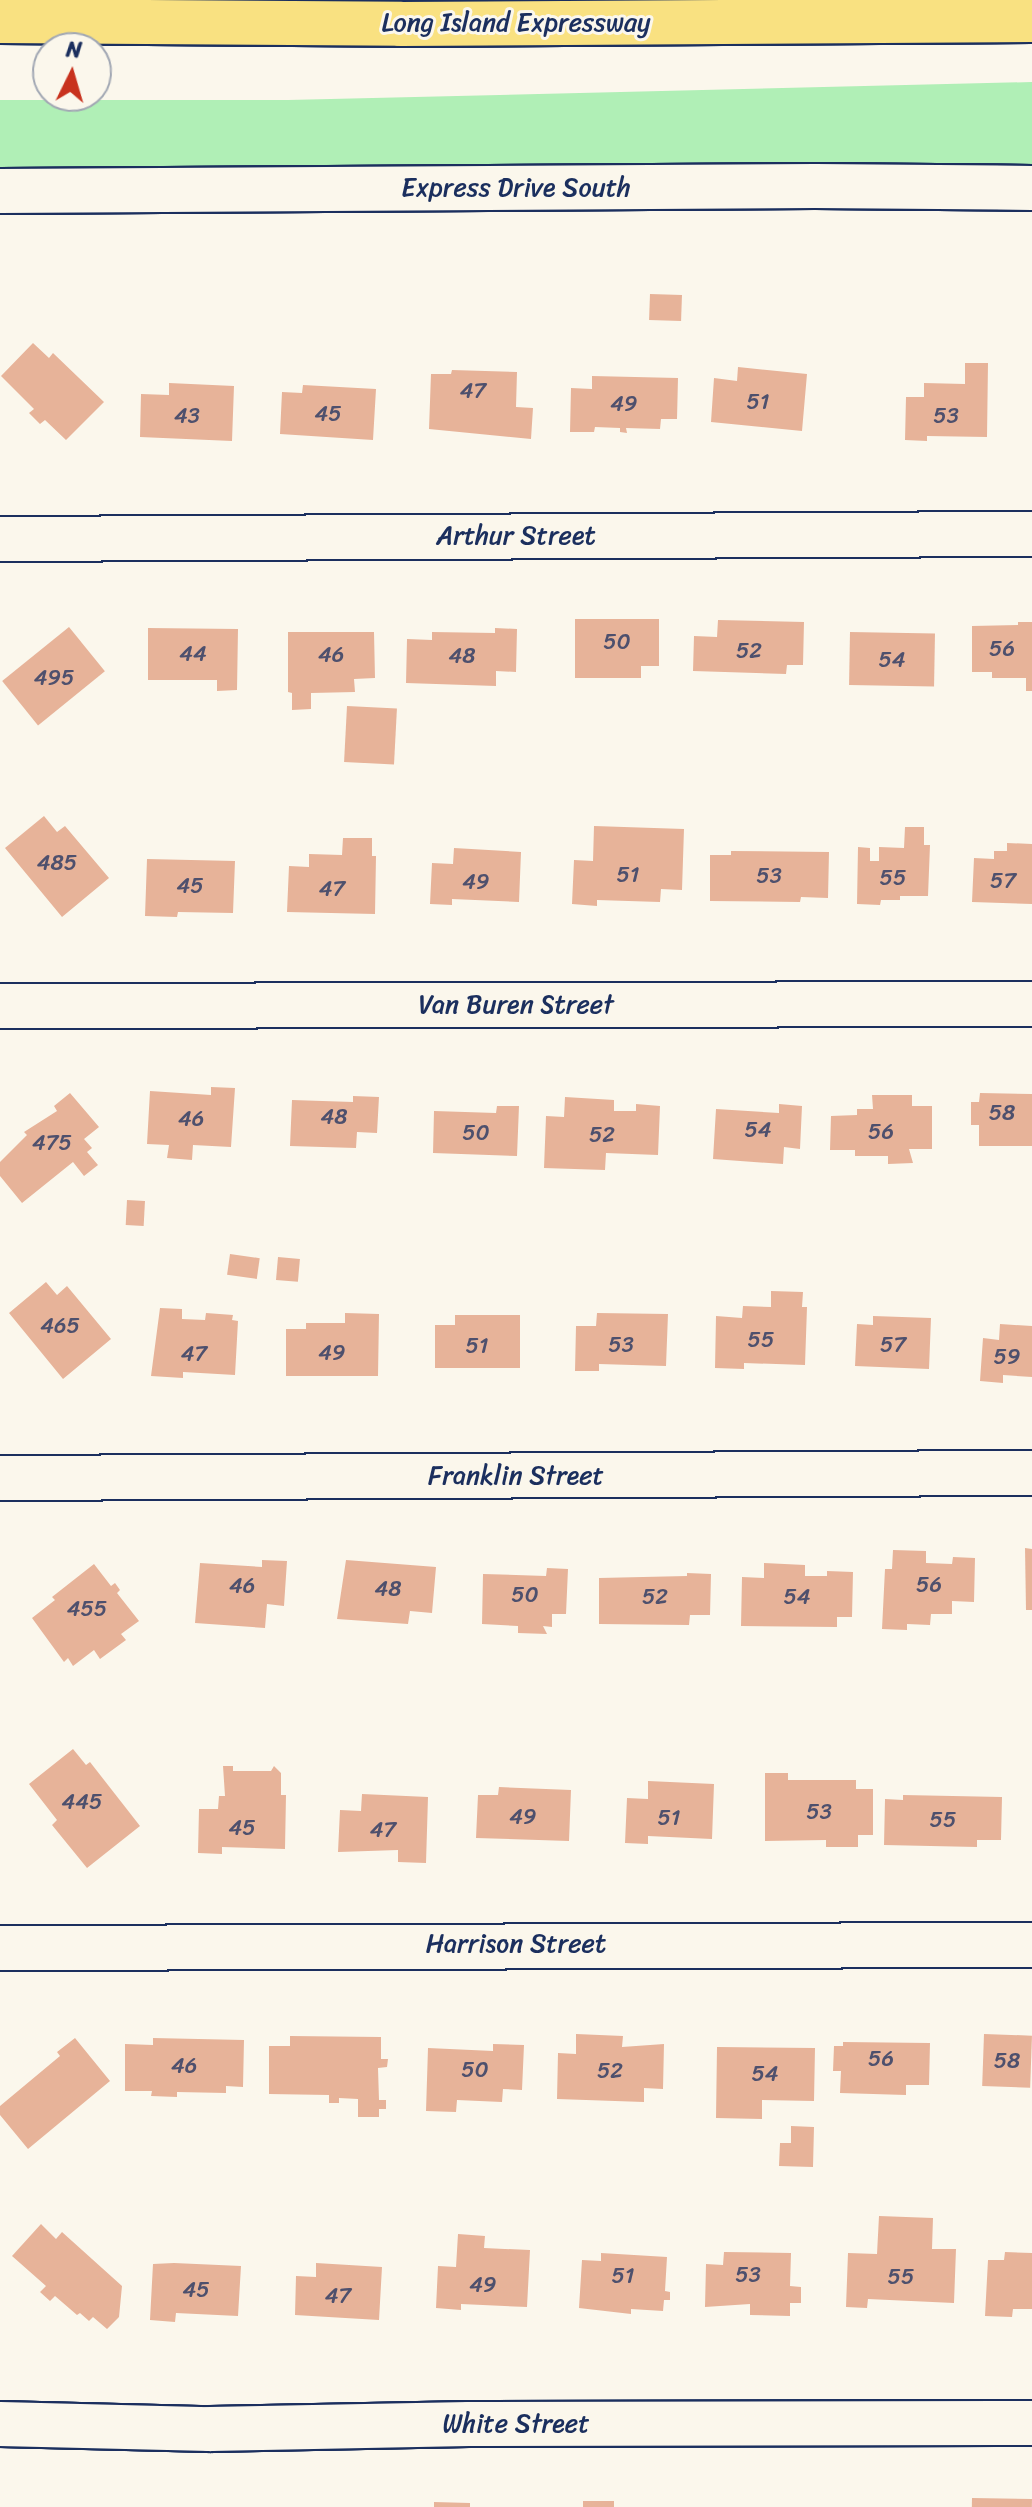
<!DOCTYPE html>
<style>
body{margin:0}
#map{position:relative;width:1032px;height:2507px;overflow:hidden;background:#fbf7ec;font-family:Sriracha,sans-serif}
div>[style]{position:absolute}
.green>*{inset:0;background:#b0efb6}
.building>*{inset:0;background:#e7b399;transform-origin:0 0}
.roads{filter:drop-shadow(2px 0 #1b2f5e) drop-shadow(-2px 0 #1b2f5e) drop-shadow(0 2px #1b2f5e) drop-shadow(0 -2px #1b2f5e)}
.street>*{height:44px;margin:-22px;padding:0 22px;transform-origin:22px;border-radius:22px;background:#fbf7ec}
.secondary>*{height:44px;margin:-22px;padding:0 22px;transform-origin:22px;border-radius:22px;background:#fbf7ec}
.highway>*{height:44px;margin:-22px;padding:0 22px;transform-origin:22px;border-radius:22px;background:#f9e181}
span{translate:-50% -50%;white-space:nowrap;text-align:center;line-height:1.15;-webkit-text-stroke:6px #fbf7ec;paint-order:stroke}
.number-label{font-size:22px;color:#4e506d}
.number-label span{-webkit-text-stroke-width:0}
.street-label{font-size:26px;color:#1b2f5e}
.north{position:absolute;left:32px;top:32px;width:80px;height:80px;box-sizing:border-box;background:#fbf7ec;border:2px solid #a1a7b3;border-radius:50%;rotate:5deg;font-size:22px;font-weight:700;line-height:32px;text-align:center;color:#1b2f5e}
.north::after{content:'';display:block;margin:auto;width:28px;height:36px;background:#c8321e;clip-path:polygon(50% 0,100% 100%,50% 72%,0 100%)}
</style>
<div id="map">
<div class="green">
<i style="clip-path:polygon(1032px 82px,1032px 178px,0 173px,0 100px,288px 100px)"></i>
</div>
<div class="building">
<i style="left:650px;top:294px;width:32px;height:26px;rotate:2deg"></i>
<i style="clip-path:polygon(33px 343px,49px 358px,53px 353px,104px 402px,66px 440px,45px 420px,40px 424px,29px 413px,34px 409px,1px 376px)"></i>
<i style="clip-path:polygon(965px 363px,988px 363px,987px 437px,927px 436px,927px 441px,905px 440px,906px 397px,924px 397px,924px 383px,965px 384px)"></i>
<i style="clip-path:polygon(738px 367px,807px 374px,802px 431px,711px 422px,714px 378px,737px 381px)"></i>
<i style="clip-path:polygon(452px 370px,517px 372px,516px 407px,533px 408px,531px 439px,429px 429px,431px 374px,451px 374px)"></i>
<i style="clip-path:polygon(592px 376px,678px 378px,677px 419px,661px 419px,660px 429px,626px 428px,627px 433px,620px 432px,620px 428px,595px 427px,594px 432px,570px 432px,571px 388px,592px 389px)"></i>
<i style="clip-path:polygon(169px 383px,234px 386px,232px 441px,140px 437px,141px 394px,169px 395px)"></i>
<i style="clip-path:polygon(303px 385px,376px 389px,373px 440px,280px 434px,282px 392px,302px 393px)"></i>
<i style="clip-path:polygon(575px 619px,659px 619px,659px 666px,641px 666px,641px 678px,575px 678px)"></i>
<i style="clip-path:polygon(718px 620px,804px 622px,803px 665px,787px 665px,786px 674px,693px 671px,694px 636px,717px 637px)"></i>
<i style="clip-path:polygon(1018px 622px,1032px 622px,1032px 691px,1026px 691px,1026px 678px,992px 678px,992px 672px,972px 672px,972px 626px,1018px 625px)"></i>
<i style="left:69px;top:627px;width:57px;height:86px;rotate:51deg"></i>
<i style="clip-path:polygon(148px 628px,238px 629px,237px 690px,217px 691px,217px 680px,148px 680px)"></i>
<i style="clip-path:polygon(495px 628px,517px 629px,516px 672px,496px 671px,496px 686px,406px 683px,407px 639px,432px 640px,432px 632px,495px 633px)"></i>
<i style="clip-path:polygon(288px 632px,374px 632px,375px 678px,354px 679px,355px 692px,311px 693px,311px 709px,292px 710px,292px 693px,288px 692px)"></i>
<i style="left:850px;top:632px;width:85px;height:53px;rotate:1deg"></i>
<i style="left:347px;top:706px;width:50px;height:56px;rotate:3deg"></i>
<i style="clip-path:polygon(44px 816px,57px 832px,65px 826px,109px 878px,62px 917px,5px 848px)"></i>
<i style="clip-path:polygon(594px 826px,684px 829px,682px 890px,661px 889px,660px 902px,597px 900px,597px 906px,572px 904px,574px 860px,593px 861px)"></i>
<i style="clip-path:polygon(905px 827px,924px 827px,924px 845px,930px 845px,928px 896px,900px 896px,900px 900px,881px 900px,880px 905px,857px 904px,858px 847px,870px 848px,870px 861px,879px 861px,879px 847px,904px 848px)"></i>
<i style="clip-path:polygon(343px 838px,372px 838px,372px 856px,376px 856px,375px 914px,287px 912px,289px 866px,309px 867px,309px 854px,342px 855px)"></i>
<i style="clip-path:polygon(1007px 843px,1032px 844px,1032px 904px,972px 902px,974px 858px,994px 859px,994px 851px,1007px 851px)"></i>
<i style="clip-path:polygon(454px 848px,521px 852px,519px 902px,452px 899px,452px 905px,430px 904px,432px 863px,453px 864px)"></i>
<i style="clip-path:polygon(731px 851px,829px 852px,828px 898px,801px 897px,800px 902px,710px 901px,710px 855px,731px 855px)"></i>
<i style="clip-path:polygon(147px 859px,235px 861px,233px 913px,178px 912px,177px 917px,145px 916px)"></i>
<i style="clip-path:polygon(211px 1087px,235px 1088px,231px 1147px,193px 1145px,192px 1160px,167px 1158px,169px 1145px,147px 1144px,150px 1091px,211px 1095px)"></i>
<i style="clip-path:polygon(70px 1093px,99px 1127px,84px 1139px,92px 1148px,87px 1152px,98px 1165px,84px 1176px,73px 1162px,22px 1203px,0 1176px,0 1162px,27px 1135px,24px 1132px,57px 1111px,54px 1106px)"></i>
<i style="clip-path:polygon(980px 1093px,1032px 1094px,1032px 1146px,979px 1146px,979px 1125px,971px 1125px,971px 1102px,979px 1102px)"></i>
<i style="clip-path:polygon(872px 1095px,912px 1095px,912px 1106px,932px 1106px,932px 1149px,909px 1149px,913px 1163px,888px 1164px,888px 1156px,855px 1156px,855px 1150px,830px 1150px,831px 1116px,857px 1115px,857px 1109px,873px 1109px)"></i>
<i style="clip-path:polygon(353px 1096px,379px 1097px,377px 1133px,357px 1132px,356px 1148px,290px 1146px,292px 1100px,353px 1102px)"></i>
<i style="clip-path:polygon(565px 1097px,614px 1100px,614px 1111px,636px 1111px,636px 1104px,660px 1106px,658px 1155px,606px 1153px,605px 1170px,544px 1168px,546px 1116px,564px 1117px)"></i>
<i style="clip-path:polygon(779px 1104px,802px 1106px,800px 1149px,784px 1147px,783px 1164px,713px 1159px,716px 1109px,779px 1113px)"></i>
<i style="clip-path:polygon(497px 1106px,519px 1106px,517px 1156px,433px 1153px,434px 1111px,496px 1113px)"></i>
<i style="left:127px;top:1200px;width:18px;height:25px;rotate:3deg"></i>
<i style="left:230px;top:1254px;width:30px;height:21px;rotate:8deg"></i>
<i style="left:278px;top:1257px;width:22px;height:23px;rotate:5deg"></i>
<i style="clip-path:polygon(46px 1282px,57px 1295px,67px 1286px,111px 1339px,63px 1379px,9px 1313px)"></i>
<i style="clip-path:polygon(771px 1291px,803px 1292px,802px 1307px,807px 1307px,805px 1365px,744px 1363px,744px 1369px,715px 1368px,716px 1316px,742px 1318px,743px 1306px,771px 1307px)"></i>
<i style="clip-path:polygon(160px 1308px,182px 1309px,182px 1319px,205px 1320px,206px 1313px,233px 1315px,232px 1320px,238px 1321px,235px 1375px,183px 1372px,183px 1378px,151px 1376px)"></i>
<i style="clip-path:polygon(345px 1313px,379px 1314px,378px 1376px,286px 1376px,286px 1329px,306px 1329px,306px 1323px,345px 1323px)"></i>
<i style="clip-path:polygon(597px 1313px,668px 1314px,666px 1366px,599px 1364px,599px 1371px,575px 1371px,576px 1326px,596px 1326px)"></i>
<i style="clip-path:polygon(455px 1315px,520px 1315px,520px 1368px,435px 1368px,435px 1325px,455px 1325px)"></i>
<i style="clip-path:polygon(873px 1316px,931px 1318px,929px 1369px,855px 1366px,857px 1324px,873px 1325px)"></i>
<i style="clip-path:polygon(1000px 1324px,1032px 1326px,1032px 1377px,1003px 1375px,1003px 1383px,980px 1381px,983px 1338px,999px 1340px)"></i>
<i style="clip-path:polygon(1025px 1548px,1032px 1549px,1032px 1610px,1026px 1610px)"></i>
<i style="clip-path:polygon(893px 1550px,926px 1551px,926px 1563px,952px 1564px,953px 1557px,975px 1558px,974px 1602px,952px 1601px,952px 1614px,931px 1614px,930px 1625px,907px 1624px,907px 1630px,882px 1629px,885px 1569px,892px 1569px)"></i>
<i style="clip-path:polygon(262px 1560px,287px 1561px,284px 1606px,267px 1604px,265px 1628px,195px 1623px,200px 1563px,262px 1567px)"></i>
<i style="clip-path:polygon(346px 1560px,436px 1567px,432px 1613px,410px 1611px,408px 1624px,337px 1619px)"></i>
<i style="clip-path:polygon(764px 1563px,805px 1565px,805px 1576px,827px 1576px,827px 1571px,853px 1572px,852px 1617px,837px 1617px,837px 1627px,741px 1626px,742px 1577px,764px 1578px)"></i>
<i style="clip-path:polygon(94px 1564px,111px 1586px,115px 1583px,120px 1590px,117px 1593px,139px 1621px,121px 1634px,126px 1640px,100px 1659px,94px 1650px,73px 1666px,68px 1658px,64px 1662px,32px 1618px,55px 1600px,52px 1597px)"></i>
<i style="clip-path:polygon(547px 1568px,568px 1569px,566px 1614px,552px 1614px,552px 1627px,543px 1626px,547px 1634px,518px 1633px,518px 1626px,482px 1624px,483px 1574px,546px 1576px)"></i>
<i style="clip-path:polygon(687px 1573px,711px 1574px,710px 1615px,690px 1615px,689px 1625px,599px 1624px,599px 1578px,687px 1576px)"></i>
<i style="clip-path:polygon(73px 1749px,86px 1765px,90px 1762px,140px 1826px,87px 1868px,52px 1825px,57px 1820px,29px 1784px)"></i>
<i style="clip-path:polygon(223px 1766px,233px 1766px,233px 1771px,271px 1771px,274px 1766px,281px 1773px,281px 1795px,286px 1795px,285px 1849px,222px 1847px,222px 1854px,198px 1853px,199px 1809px,218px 1809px,219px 1796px,225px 1796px)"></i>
<i style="clip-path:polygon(765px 1773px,788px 1773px,788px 1780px,856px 1780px,856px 1789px,873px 1789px,873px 1835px,858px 1835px,858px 1847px,826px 1847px,826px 1840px,765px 1841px)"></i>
<i style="clip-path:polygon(648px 1781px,714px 1784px,712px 1839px,648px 1836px,648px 1844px,625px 1843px,627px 1798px,648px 1799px)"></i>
<i style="clip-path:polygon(499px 1787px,571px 1790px,569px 1841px,476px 1838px,478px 1795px,498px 1795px)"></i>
<i style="clip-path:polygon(362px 1794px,428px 1797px,426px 1863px,398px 1862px,398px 1850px,338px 1852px,340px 1810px,361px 1811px)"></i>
<i style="clip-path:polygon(903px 1795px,1002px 1797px,1001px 1840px,977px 1840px,977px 1847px,884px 1845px,885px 1799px,903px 1800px)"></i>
<i style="clip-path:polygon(576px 2034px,623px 2036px,622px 2047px,664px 2044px,663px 2089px,644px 2088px,644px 2102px,557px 2099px,558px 2053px,576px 2054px)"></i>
<i style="left:984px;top:2034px;width:48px;height:52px;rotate:2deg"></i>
<i style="clip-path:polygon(290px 2036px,381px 2037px,381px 2059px,388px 2059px,387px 2067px,378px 2068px,379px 2100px,386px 2100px,386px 2109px,379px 2109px,379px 2117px,358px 2117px,358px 2099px,339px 2098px,339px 2103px,329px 2103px,329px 2095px,269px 2094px,269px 2046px,290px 2046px)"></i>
<i style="clip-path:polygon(75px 2038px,110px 2081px,28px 2149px,0 2115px,0 2106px,60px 2056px,57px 2052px)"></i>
<i style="clip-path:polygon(153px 2038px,244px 2040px,243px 2087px,226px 2086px,226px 2093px,177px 2092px,177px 2097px,151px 2096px,152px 2091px,125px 2091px,125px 2044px,153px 2045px)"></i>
<i style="clip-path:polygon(843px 2042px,930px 2043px,929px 2085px,906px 2085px,906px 2095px,840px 2093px,841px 2071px,833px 2071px,834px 2046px,843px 2046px)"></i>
<i style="clip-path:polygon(493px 2044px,524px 2045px,522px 2090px,503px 2089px,502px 2102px,457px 2100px,456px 2112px,426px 2111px,428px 2048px,493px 2051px)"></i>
<i style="clip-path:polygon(717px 2047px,815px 2048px,814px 2101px,762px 2100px,762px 2119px,716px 2118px)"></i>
<i style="clip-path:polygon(791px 2126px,814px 2127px,813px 2167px,779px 2166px,780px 2143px,791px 2143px)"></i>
<i style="clip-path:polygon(879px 2216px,933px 2218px,932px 2249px,956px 2249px,954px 2303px,868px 2299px,867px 2308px,846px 2307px,848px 2253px,877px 2254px)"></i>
<i style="clip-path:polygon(41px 2224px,56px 2239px,62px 2232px,122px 2286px,119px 2317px,107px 2329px,93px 2317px,89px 2321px,80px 2313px,77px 2315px,55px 2296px,50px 2301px,40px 2292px,46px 2286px,12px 2256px)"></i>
<i style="clip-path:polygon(458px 2234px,485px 2236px,484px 2248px,530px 2250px,527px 2307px,461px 2304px,461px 2310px,436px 2308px,438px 2266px,456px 2267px)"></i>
<i style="clip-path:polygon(724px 2252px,791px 2253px,790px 2286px,801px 2287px,801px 2303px,790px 2303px,790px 2316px,750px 2315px,750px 2304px,705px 2307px,706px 2264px,723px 2265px)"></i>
<i style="clip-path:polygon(1005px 2252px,1032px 2253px,1032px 2309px,1013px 2309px,1012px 2317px,985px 2316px,988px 2260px,1004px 2260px)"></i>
<i style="clip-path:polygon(601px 2253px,667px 2257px,665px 2291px,670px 2292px,670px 2300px,664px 2300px,663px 2311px,631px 2309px,631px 2314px,579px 2308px,582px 2260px,601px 2261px)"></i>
<i style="clip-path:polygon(174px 2263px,241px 2266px,238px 2316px,176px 2313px,175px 2322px,150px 2320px,153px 2264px)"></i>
<i style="clip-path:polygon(316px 2263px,382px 2267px,379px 2320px,295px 2315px,296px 2276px,316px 2277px)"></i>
<i style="left:972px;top:2498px;width:60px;height:9px;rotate:1deg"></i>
<i style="left:583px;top:2501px;width:31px;height:6px"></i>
<i style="clip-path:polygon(434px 2502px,470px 2503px,470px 2507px,434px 2507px)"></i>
</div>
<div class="roads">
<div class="street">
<i style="left:0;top:539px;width:1032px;rotate:-0.28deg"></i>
<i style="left:0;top:1006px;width:1032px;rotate:-0.11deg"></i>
<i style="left:0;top:1478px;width:1032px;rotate:-0.28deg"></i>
<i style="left:0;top:1948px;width:1032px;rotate:-0.17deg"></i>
<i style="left:0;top:2424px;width:210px;rotate:1.4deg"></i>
<i style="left:210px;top:2429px;width:259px;rotate:-1.1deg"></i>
<i style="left:469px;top:2424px;width:563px;rotate:-0.1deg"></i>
</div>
<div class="secondary">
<i style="left:0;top:191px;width:815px;rotate:-0.35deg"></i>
<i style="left:815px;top:186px;width:217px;rotate:0.5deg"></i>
</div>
<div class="highway">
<i style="left:0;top:21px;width:401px;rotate:0.4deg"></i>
<i style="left:401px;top:24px;width:631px;rotate:-0.36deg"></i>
</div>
</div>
<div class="number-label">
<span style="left:473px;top:391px">47</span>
<span style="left:758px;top:402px">51</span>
<span style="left:624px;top:404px">49</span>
<span style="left:328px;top:414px">45</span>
<span style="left:187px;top:416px">43</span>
<span style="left:946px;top:416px">53</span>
<span style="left:617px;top:642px">50</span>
<span style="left:1002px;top:649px">56</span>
<span style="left:749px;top:651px">52</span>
<span style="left:193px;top:654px">44</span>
<span style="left:331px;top:655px">46</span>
<span style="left:462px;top:656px">48</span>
<span style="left:892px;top:660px">54</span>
<span style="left:54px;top:678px">495</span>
<span style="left:57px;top:863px">485</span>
<span style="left:628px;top:875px">51</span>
<span style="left:769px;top:876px">53</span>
<span style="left:893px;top:878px">55</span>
<span style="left:1003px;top:881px">57</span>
<span style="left:476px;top:882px">49</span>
<span style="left:190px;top:886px">45</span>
<span style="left:332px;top:889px">47</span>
<span style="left:1002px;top:1113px">58</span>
<span style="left:334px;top:1117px">48</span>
<span style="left:191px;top:1119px">46</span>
<span style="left:758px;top:1130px">54</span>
<span style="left:881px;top:1132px">56</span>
<span style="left:476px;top:1133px">50</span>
<span style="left:602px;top:1135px">52</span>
<span style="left:52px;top:1143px">475</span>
<span style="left:60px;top:1326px">465</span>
<span style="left:761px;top:1340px">55</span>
<span style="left:621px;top:1345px">53</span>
<span style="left:893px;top:1345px">57</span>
<span style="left:477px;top:1346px">51</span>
<span style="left:332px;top:1353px">49</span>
<span style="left:194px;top:1354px">47</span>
<span style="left:1007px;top:1357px">59</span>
<span style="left:929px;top:1585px">56</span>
<span style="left:242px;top:1586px">46</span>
<span style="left:388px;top:1589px">48</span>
<span style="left:525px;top:1595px">50</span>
<span style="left:655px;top:1597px">52</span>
<span style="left:797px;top:1597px">54</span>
<span style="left:87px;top:1609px">455</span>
<span style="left:82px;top:1802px">445</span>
<span style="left:819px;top:1812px">53</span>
<span style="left:523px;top:1817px">49</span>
<span style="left:669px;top:1818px">51</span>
<span style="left:943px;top:1820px">55</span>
<span style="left:242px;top:1828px">45</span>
<span style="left:383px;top:1830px">47</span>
<span style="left:881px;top:2059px">56</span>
<span style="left:1007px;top:2061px">58</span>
<span style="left:184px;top:2066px">46</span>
<span style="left:475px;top:2070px">50</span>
<span style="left:610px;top:2071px">52</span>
<span style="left:765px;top:2074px">54</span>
<span style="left:748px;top:2275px">53</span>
<span style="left:623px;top:2276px">51</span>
<span style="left:901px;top:2277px">55</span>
<span style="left:483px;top:2285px">49</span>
<span style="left:196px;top:2290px">45</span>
<span style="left:338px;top:2296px">47</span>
</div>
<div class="street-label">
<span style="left:516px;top:23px">Long Island Expressway</span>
<span style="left:516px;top:188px">Express Drive South</span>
<span style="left:516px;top:536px">Arthur Street</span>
<span style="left:516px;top:1005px">Van Buren Street</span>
<span style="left:516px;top:1476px">Franklin Street</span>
<span style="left:516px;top:1944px">Harrison Street</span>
<span style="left:516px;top:2424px">White Street</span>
</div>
<div class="north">N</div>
</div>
